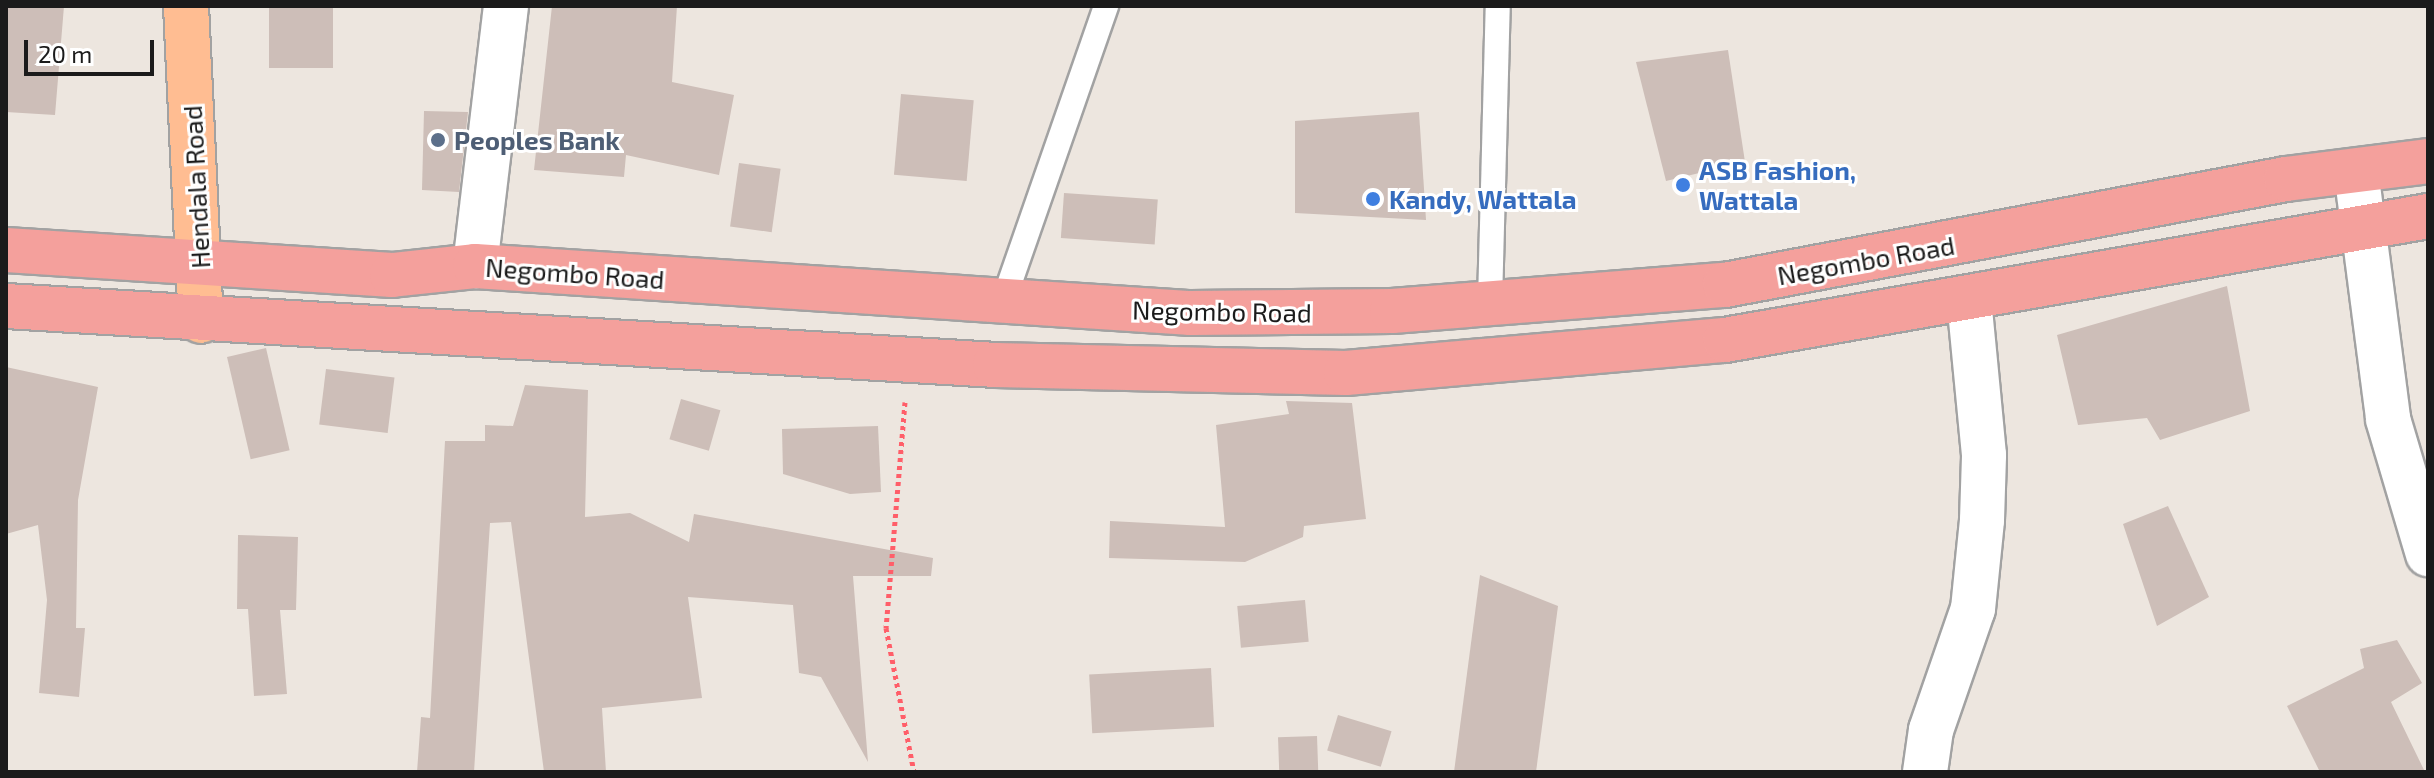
<!DOCTYPE html>
<style>
body{margin:0}
#map{position:relative;width:2434px;height:778px;overflow:hidden;background:#ede6df;font-family:"Exo 2",sans-serif}
div>[style]{position:absolute}
.building>*{inset:0;background:#cdbeb8;transform-origin:0 0}
.path>*{height:5px;margin-top:-2.5px;transform-origin:0;background:repeating-linear-gradient(90deg,#ff5e69 0 4px,transparent 0 8px)}
.roads{filter:drop-shadow(2px 0 #a2a2a2) drop-shadow(-2px 0 #a2a2a2) drop-shadow(0 2px #a2a2a2) drop-shadow(0 -2px #a2a2a2)}
.service>*{height:24px;margin:-12px;padding:0 12px;transform-origin:12px;border-radius:12px;background:#fff}
.minor>*{height:44px;margin:-22px;padding:0 22px;transform-origin:22px;border-radius:22px;background:#fff}
.primary>*{height:44px;margin:-22px;padding:0 22px;transform-origin:22px;border-radius:22px;background:#ffbd92}
.trunk>*{height:44px;margin:-22px;padding:0 22px;transform-origin:22px;border-radius:22px;background:#f4a09c}
.dots>*{width:22px;height:22px;translate:-50% -50%;box-sizing:border-box;border:4px solid #fff;border-radius:50%}
span{translate:-50% -50%;white-space:nowrap;text-align:center;line-height:1.15;-webkit-text-stroke:6px #fff;paint-order:stroke}
.service-label{font-size:26px;color:#4e5e75;font-weight:700}
.left{translate:0 -50%;text-align:left}
.shop-label{font-size:26px;color:#366cbe;font-weight:700}
.street-label{font-size:26px;color:#1b1b1b}
.frame{position:absolute;inset:0;border:8px solid #1b1b1b;pointer-events:none}
.scale{position:absolute;left:24px;top:40px;width:130px;height:36px;box-sizing:border-box;border:4px solid #1b1b1b;border-top:0;padding-left:10px;font-size:24px;line-height:28px;white-space:nowrap;color:#1b1b1b;-webkit-text-stroke:6px #fff;paint-order:stroke}
</style>
<div id="map">
<div class="building">
<i style="clip-path:polygon(6px 6px,64px 6px,55px 115px,6px 112px)"></i>
<i style="left:269px;top:6px;width:64px;height:62px"></i>
<i style="clip-path:polygon(552px 6px,677px 6px,672px 82px,734px 95px,719px 175px,626px 155px,624px 177px,534px 170px)"></i>
<i style="clip-path:polygon(1728px 50px,1745px 162px,1666px 181px,1636px 62px)"></i>
<i style="left:901px;top:94px;width:73px;height:81px;rotate:5deg"></i>
<i style="clip-path:polygon(424px 111px,468px 112px,459px 192px,422px 190px)"></i>
<i style="clip-path:polygon(1419px 112px,1426px 220px,1295px 213px,1295px 121px)"></i>
<i style="left:739px;top:163px;width:42px;height:64px;rotate:8deg"></i>
<i style="left:1064px;top:193px;width:94px;height:45px;rotate:4deg"></i>
<i style="clip-path:polygon(2227px 286px,2250px 411px,2160px 440px,2147px 418px,2078px 425px,2057px 335px)"></i>
<i style="left:266px;top:348px;width:105px;height:40px;rotate:77deg"></i>
<i style="clip-path:polygon(6px 367px,98px 387px,78px 500px,76px 628px,85px 628px,79px 697px,39px 693px,47px 600px,38px 525px,6px 534px)"></i>
<i style="left:326px;top:369px;width:69px;height:56px;rotate:7deg"></i>
<i style="clip-path:polygon(525px 385px,588px 390px,585px 517px,630px 513px,689px 542px,694px 514px,933px 558px,931px 576px,853px 576px,868px 762px,821px 677px,799px 673px,793px 605px,688px 597px,702px 698px,602px 708px,606px 772px,544px 772px,511px 522px,490px 523px,474px 772px,417px 772px,421px 717px,430px 718px,445px 441px,485px 441px,485px 425px,513px 426px)"></i>
<i style="left:681px;top:399px;width:41px;height:42px;rotate:16deg"></i>
<i style="clip-path:polygon(1286px 401px,1352px 403px,1366px 519px,1304px 526px,1303px 537px,1245px 562px,1109px 558px,1110px 521px,1225px 527px,1216px 425px,1289px 414px)"></i>
<i style="clip-path:polygon(878px 426px,881px 492px,850px 494px,783px 474px,782px 429px)"></i>
<i style="clip-path:polygon(2168px 506px,2209px 597px,2157px 626px,2123px 524px)"></i>
<i style="clip-path:polygon(238px 535px,298px 537px,296px 610px,280px 610px,287px 694px,254px 696px,248px 609px,237px 609px)"></i>
<i style="clip-path:polygon(1480px 575px,1558px 606px,1536px 772px,1454px 772px)"></i>
<i style="left:1305px;top:600px;width:42px;height:68px;rotate:85deg"></i>
<i style="clip-path:polygon(2397px 640px,2422px 683px,2391px 702px,2425px 772px,2320px 772px,2287px 706px,2364px 668px,2360px 649px)"></i>
<i style="left:1211px;top:668px;width:59px;height:122px;rotate:87deg"></i>
<i style="left:1338px;top:715px;width:56px;height:37px;rotate:17deg"></i>
<i style="left:1317px;top:736px;width:36px;height:39px;rotate:88deg"></i>
</div>
<div class="path">
<i style="left:905px;top:402px;width:227px;rotate:94.8deg"></i>
<i style="left:886px;top:628px;width:147px;rotate:79deg"></i>
</div>
<div class="roads">
<div class="service">
<i style="left:1490px;top:302px;width:296px;rotate:-88.5deg"></i>
<i style="left:1002px;top:305px;width:317px;rotate:-70.8deg"></i>
</div>
<div class="minor">
<i style="left:2356px;top:171px;width:250px;rotate:82.6deg"></i>
<i style="left:2388px;top:419px;width:141px;rotate:73.5deg"></i>
<i style="left:475px;top:266px;width:262px;rotate:-83.2deg"></i>
<i style="left:1925px;top:772px;width:42px;rotate:-81.9deg"></i>
<i style="left:1931px;top:730px;width:128px;rotate:-70.9deg"></i>
<i style="left:1973px;top:609px;width:89px;rotate:-84.2deg"></i>
<i style="left:1982px;top:520px;width:65px;rotate:-88.2deg"></i>
<i style="left:1984px;top:455px;width:157px;rotate:-95.5deg"></i>
</div>
<div class="primary">
<i style="left:186px;top:6px;width:315px;rotate:87.3deg"></i>
</div>
<div class="trunk">
<i style="left:6px;top:250px;width:387px;rotate:3.7deg"></i>
<i style="left:392px;top:275px;width:83px;rotate:-6.2deg"></i>
<i style="left:475px;top:266px;width:718px;rotate:3.76deg"></i>
<i style="left:1191px;top:313px;width:201px;rotate:-0.6deg"></i>
<i style="left:1392px;top:311px;width:334px;rotate:-4.5deg"></i>
<i style="left:1725px;top:285px;width:571px;rotate:-10.7deg"></i>
<i style="left:2286px;top:179px;width:143px;rotate:-7.2deg"></i>
<i style="left:6px;top:306px;width:991px;rotate:3.41deg"></i>
<i style="left:995px;top:365px;width:351px;rotate:1.3deg"></i>
<i style="left:1346px;top:373px;width:380px;rotate:-5deg"></i>
<i style="left:1725px;top:340px;width:714px;rotate:-10deg"></i>
</div>
</div>
<div class="dots">
<i style="left:438px;top:140px;background:#5c6f8a"></i>
<i style="left:1683px;top:185px;background:#3f7fe0"></i>
<i style="left:1373px;top:199px;background:#3f7fe0"></i>
</div>
<div class="service-label">
<span class="left" style="left:454px;top:140px">Peoples Bank</span>
</div>
<div class="shop-label">
<span class="left" style="left:1699px;top:185px">ASB Fashion,<br>Wattala</span>
<span class="left" style="left:1389px;top:199px">Kandy, Wattala</span>
</div>
<div class="street-label">
<span style="left:196px;top:187px;rotate:-93deg">Hendala Road</span>
<span style="left:1866px;top:260px;rotate:-10deg">Negombo Road</span>
<span style="left:575px;top:273px;rotate:4deg">Negombo Road</span>
<span style="left:1222px;top:311px;rotate:1deg">Negombo Road</span>
</div>
<div class="frame"></div>
<div class="scale">20 m</div>
</div>
